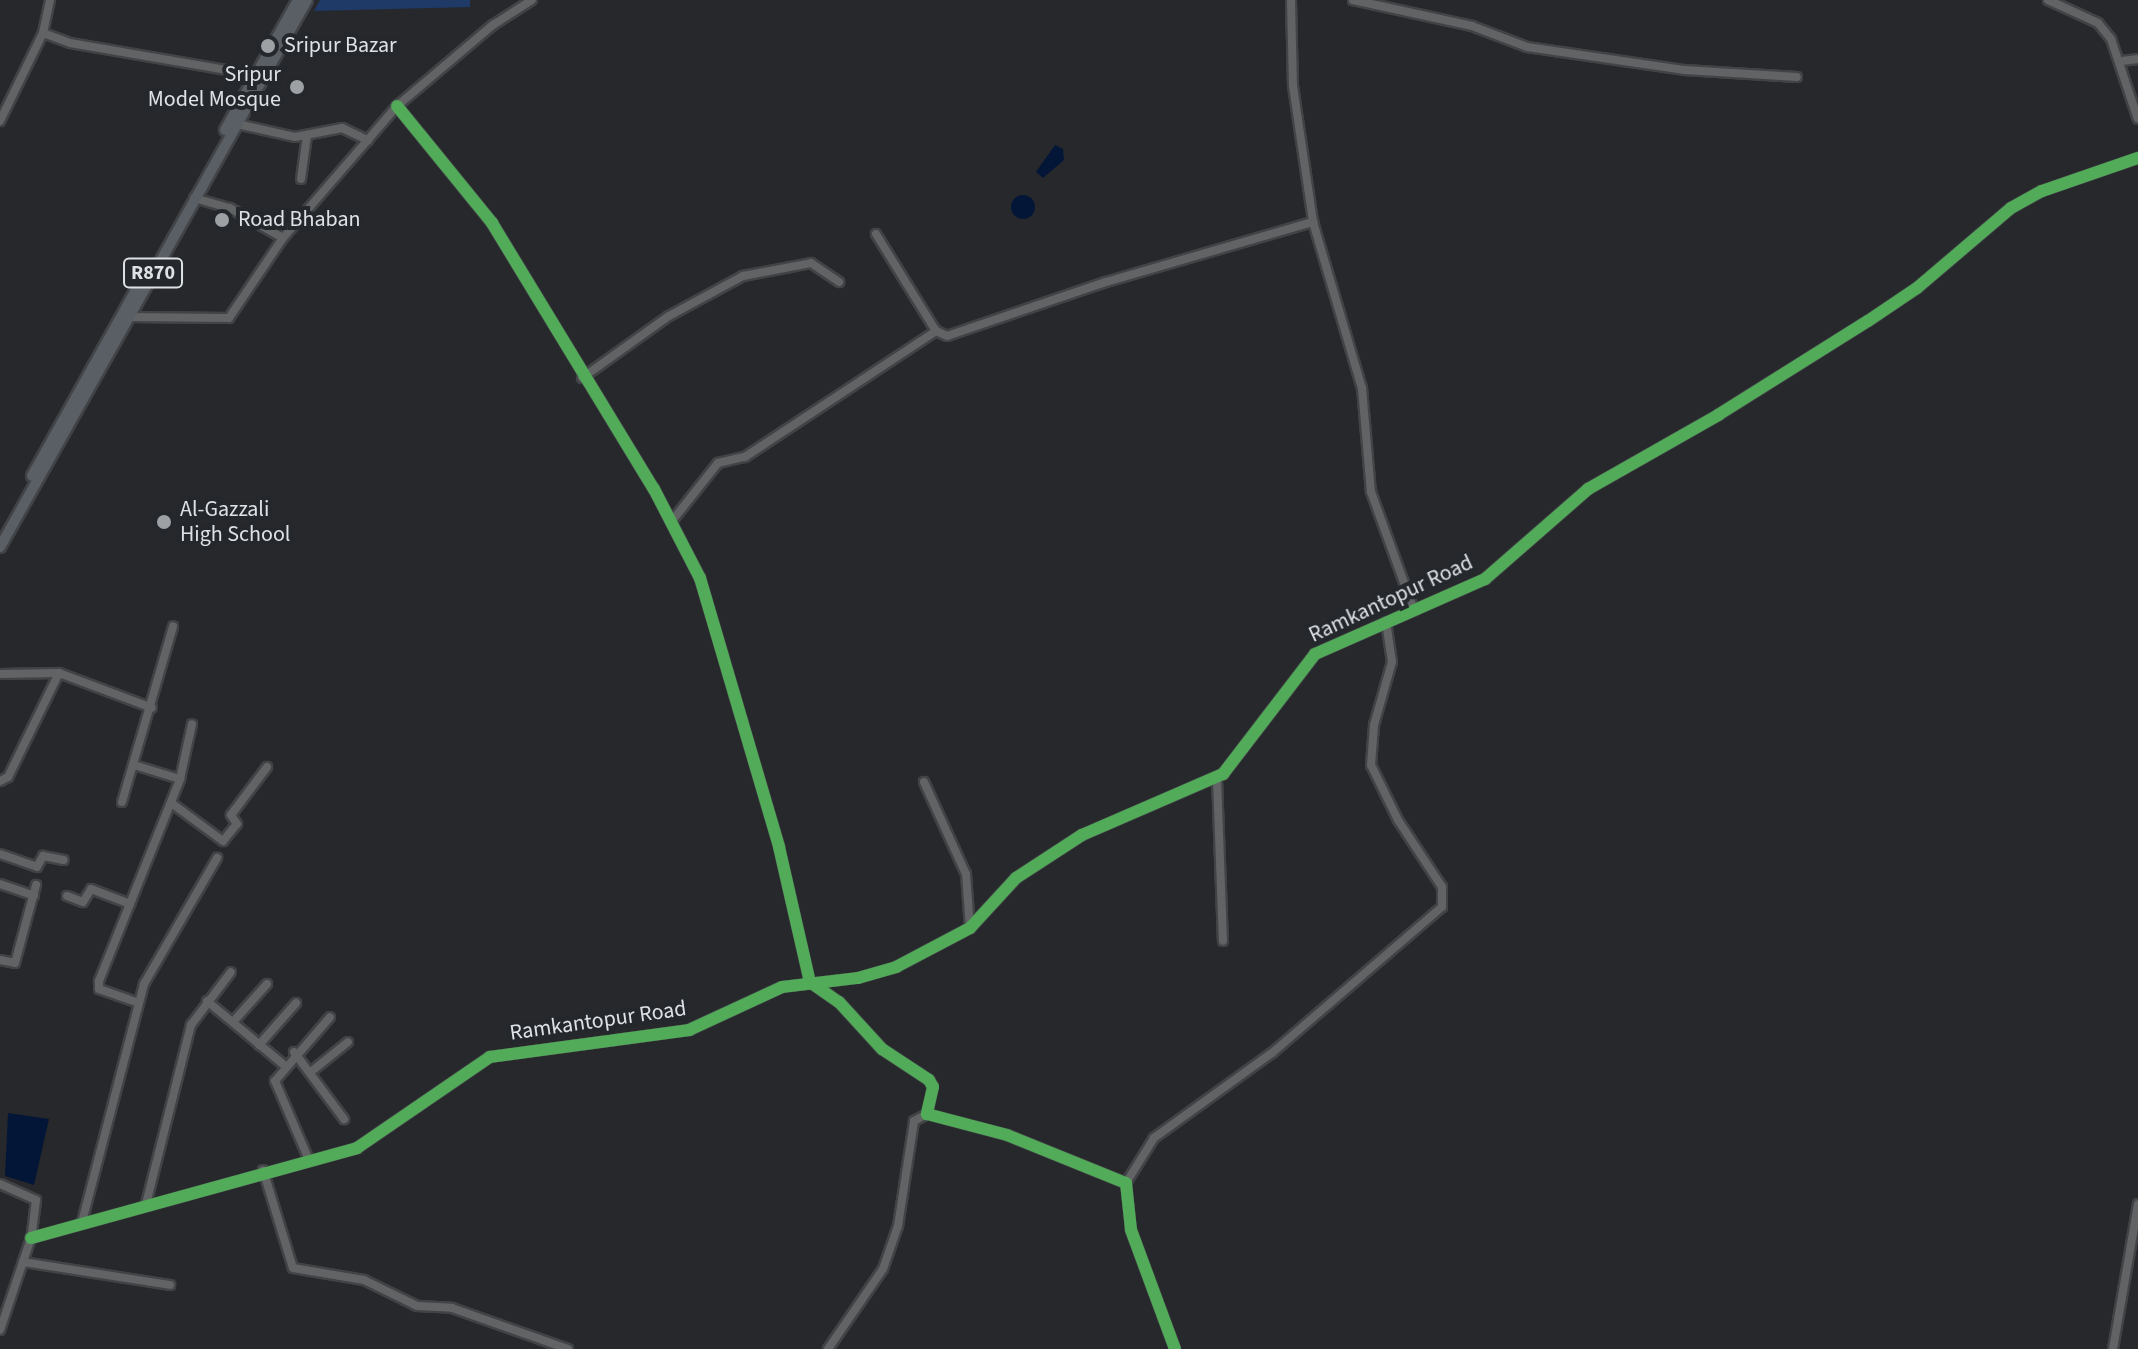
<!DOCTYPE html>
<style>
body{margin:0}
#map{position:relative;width:2138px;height:1349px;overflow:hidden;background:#26282b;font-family:"Source Sans 3",sans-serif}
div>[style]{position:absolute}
.green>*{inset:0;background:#1f3a67}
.water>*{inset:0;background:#041637}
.round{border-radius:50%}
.roads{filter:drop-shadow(2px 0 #414346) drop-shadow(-2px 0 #414346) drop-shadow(0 2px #414346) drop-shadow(0 -2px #414346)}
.minor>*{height:8px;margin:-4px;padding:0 4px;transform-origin:4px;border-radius:4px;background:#616365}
.major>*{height:10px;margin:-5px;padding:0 5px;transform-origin:5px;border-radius:5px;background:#5a5f66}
.cycleway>*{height:12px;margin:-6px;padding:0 6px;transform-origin:6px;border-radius:6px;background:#51ab58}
.dots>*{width:22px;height:22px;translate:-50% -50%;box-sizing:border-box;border:4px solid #24282d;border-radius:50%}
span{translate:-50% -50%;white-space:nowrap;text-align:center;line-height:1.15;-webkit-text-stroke:8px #24282d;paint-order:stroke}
.shield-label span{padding:2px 6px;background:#24282d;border:2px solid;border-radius:6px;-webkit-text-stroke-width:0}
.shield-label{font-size:20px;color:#dfe2e5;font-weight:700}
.poi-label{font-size:22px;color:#dfe2e5}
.left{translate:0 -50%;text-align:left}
.right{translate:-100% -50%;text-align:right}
.street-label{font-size:22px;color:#dfe2e5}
</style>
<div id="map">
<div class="green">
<i style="clip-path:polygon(320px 0,470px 0,470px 7px,314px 11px)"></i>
</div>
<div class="water">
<i style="clip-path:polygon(1055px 145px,1063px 149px,1064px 160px,1043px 178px,1036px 172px)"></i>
<i class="round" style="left:1011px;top:195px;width:24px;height:24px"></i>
<i style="clip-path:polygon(8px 1113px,49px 1119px,34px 1185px,5px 1176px)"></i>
</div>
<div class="roads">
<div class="minor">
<i style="left:1291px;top:0;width:86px;rotate:88.7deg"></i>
<i style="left:1293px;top:86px;width:137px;rotate:81.6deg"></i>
<i style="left:1313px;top:222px;width:173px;rotate:73.6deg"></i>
<i style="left:1362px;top:388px;width:104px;rotate:85.1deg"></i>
<i style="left:1371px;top:492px;width:126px;rotate:70deg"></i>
<i style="left:1353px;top:0;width:122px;rotate:12.3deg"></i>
<i style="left:1472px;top:26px;width:59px;rotate:20.9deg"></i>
<i style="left:1527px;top:47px;width:160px;rotate:8.3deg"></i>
<i style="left:1685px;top:70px;width:112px;rotate:3.6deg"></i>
<i style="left:2048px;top:0;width:55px;rotate:24.7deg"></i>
<i style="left:2098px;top:23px;width:21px;rotate:51deg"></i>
<i style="left:2111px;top:39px;width:84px;rotate:71.4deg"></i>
<i style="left:43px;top:33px;width:29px;rotate:20deg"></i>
<i style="left:70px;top:43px;width:189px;rotate:9.8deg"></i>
<i style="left:2122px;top:61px;width:16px;rotate:-7deg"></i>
<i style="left:397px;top:106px;width:151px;rotate:50.9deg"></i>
<i style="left:492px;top:223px;width:311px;rotate:58.7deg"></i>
<i style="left:654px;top:489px;width:100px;rotate:62.7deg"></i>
<i style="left:700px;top:578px;width:280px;rotate:73.6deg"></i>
<i style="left:779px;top:847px;width:139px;rotate:77.1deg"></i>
<i style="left:810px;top:982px;width:35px;rotate:35deg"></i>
<i style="left:839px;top:1002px;width:64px;rotate:47.5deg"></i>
<i style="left:882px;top:1049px;width:56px;rotate:33.4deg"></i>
<i style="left:929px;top:1080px;width:8px;rotate:60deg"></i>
<i style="left:933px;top:1087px;width:28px;rotate:103deg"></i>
<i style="left:927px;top:1114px;width:83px;rotate:14.7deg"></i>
<i style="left:1007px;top:1135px;width:128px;rotate:22deg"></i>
<i style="left:1126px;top:1183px;width:47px;rotate:83.9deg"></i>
<i style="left:1131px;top:1230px;width:127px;rotate:69.7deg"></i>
<i style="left:0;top:121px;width:98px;rotate:-64deg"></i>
<i style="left:43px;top:33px;width:34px;rotate:-78deg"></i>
<i style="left:237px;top:124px;width:59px;rotate:12.6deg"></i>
<i style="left:295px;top:137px;width:48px;rotate:-10.8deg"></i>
<i style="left:342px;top:128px;width:29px;rotate:25deg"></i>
<i style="left:301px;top:179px;width:43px;rotate:-82.1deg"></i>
<i style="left:194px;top:198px;width:37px;rotate:16deg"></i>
<i style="left:230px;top:208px;width:61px;rotate:29.5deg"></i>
<i style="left:283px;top:238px;width:174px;rotate:-49.2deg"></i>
<i style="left:397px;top:106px;width:126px;rotate:-40.2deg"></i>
<i style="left:493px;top:25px;width:46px;rotate:-32.7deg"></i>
<i style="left:876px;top:234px;width:114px;rotate:58.3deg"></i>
<i style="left:936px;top:331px;width:12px;rotate:24deg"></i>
<i style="left:947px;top:336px;width:168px;rotate:-18.8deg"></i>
<i style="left:1106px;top:282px;width:216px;rotate:-16.2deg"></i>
<i style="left:130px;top:317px;width:99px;rotate:0.6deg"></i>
<i style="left:229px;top:318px;width:97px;rotate:-56deg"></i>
<i style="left:582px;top:378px;width:107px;rotate:-35.5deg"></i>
<i style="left:669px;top:316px;width:84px;rotate:-28.4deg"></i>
<i style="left:743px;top:276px;width:69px;rotate:-10.8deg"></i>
<i style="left:811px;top:263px;width:34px;rotate:34deg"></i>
<i style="left:672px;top:521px;width:74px;rotate:-51.6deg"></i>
<i style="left:718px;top:463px;width:28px;rotate:-13deg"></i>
<i style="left:745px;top:457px;width:229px;rotate:-33.4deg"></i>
<i style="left:59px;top:673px;width:99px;rotate:20.6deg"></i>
<i style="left:0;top:674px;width:59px;rotate:-1deg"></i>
<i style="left:59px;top:673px;width:116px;rotate:116.1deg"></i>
<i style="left:8px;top:777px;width:9px;rotate:153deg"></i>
<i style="left:134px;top:765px;width:48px;rotate:16.9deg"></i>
<i style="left:180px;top:779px;width:56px;rotate:-77.7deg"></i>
<i style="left:1217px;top:779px;width:162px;rotate:87.9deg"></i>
<i style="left:924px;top:782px;width:101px;rotate:65.5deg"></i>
<i style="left:966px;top:874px;width:54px;rotate:85.8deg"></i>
<i style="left:122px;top:802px;width:183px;rotate:-73.8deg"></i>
<i style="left:174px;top:805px;width:61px;rotate:36.3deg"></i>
<i style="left:223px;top:841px;width:22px;rotate:-51deg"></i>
<i style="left:237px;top:824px;width:11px;rotate:-124deg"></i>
<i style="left:231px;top:815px;width:60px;rotate:-53.1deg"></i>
<i style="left:0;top:854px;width:39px;rotate:19deg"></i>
<i style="left:37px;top:867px;width:13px;rotate:-61deg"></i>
<i style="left:43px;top:856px;width:21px;rotate:11deg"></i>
<i style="left:0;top:884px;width:36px;rotate:19deg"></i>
<i style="left:67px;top:896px;width:17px;rotate:21deg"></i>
<i style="left:83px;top:902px;width:15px;rotate:-58deg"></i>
<i style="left:91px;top:889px;width:42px;rotate:21deg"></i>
<i style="left:0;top:960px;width:15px;rotate:11deg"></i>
<i style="left:15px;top:963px;width:81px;rotate:-74.9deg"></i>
<i style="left:207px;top:1001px;width:100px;rotate:39.7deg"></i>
<i style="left:139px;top:1003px;width:42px;rotate:-160.7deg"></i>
<i style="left:99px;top:989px;width:8px;rotate:-90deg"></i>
<i style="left:99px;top:981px;width:218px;rotate:-68.1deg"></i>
<i style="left:233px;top:1022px;width:51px;rotate:-48.2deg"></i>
<i style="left:259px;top:1045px;width:56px;rotate:-48.6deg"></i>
<i style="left:294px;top:1052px;width:84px;rotate:53.3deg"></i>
<i style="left:312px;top:1071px;width:46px;rotate:-38.9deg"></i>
<i style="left:309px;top:1160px;width:86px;rotate:-113.3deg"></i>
<i style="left:275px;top:1081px;width:84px;rotate:-49.3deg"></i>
<i style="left:263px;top:1170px;width:102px;rotate:73deg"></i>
<i style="left:293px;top:1268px;width:72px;rotate:9.6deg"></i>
<i style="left:364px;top:1280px;width:59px;rotate:26.1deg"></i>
<i style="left:417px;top:1306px;width:35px;rotate:3deg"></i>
<i style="left:452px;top:1308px;width:123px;rotate:19.5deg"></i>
<i style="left:1126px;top:1183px;width:53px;rotate:-58.1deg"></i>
<i style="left:1154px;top:1138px;width:145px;rotate:-35.8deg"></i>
<i style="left:1272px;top:1053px;width:224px;rotate:-40.7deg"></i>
<i style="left:1442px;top:907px;width:20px;rotate:-90deg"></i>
<i style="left:1442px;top:887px;width:80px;rotate:-123.3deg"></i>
<i style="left:1398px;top:820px;width:61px;rotate:-116.1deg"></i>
<i style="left:1371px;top:765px;width:40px;rotate:-85.7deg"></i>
<i style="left:1374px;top:725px;width:66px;rotate:-74.1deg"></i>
<i style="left:1392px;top:662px;width:40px;rotate:-98.5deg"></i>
<i style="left:0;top:1184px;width:39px;rotate:24deg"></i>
<i style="left:36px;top:1200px;width:38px;rotate:97deg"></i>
<i style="left:31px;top:1238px;width:97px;rotate:108.6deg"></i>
<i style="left:146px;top:1204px;width:185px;rotate:-75.9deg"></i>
<i style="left:191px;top:1025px;width:66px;rotate:-53deg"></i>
<i style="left:82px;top:1222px;width:246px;rotate:-75.4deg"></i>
<i style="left:144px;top:984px;width:146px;rotate:-59.9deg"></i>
<i style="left:31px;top:1238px;width:338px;rotate:-15.4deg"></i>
<i style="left:357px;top:1148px;width:161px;rotate:-34.4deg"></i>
<i style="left:490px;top:1057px;width:201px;rotate:-7.7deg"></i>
<i style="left:689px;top:1030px;width:102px;rotate:-24.8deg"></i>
<i style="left:782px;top:987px;width:77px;rotate:-6.8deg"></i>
<i style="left:858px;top:978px;width:40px;rotate:-16deg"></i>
<i style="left:896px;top:967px;width:84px;rotate:-27.8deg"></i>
<i style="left:970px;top:928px;width:68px;rotate:-47.4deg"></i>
<i style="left:1016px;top:878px;width:79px;rotate:-33.1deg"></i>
<i style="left:1082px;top:835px;width:154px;rotate:-23.4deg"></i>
<i style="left:1223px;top:774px;width:151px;rotate:-52.5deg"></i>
<i style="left:1315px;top:654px;width:186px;rotate:-23.8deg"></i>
<i style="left:1485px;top:579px;width:137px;rotate:-41.1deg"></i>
<i style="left:1588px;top:489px;width:150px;rotate:-29.6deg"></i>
<i style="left:1718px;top:415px;width:177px;rotate:-32.1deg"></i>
<i style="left:1868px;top:321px;width:59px;rotate:-34deg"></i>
<i style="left:1917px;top:288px;width:123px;rotate:-40.4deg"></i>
<i style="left:2011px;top:208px;width:35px;rotate:-29deg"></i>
<i style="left:2042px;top:191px;width:102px;rotate:-19deg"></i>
<i style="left:23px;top:1262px;width:149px;rotate:8.9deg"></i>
<i style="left:828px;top:1349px;width:97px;rotate:-55.5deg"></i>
<i style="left:883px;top:1269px;width:46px;rotate:-70.8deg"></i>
<i style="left:898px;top:1226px;width:106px;rotate:-81.3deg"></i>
<i style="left:914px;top:1121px;width:15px;rotate:-28deg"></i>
<i style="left:2113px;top:1349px;width:147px;rotate:-80.2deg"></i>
</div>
<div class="major">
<i style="left:225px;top:130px;width:149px;rotate:-60.7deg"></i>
<i style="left:32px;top:476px;width:236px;rotate:-60.8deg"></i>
<i style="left:0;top:547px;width:627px;rotate:-60.7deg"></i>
</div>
</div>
<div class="cycleway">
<i style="left:397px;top:106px;width:151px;rotate:50.9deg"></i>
<i style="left:492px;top:223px;width:311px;rotate:58.7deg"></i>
<i style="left:654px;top:489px;width:100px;rotate:62.7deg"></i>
<i style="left:700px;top:578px;width:280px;rotate:73.6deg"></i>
<i style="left:779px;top:847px;width:139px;rotate:77.1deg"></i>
<i style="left:810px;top:982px;width:35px;rotate:35deg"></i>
<i style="left:839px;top:1002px;width:64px;rotate:47.5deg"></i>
<i style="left:882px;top:1049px;width:56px;rotate:33.4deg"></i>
<i style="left:929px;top:1080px;width:8px;rotate:60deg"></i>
<i style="left:933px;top:1087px;width:28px;rotate:103deg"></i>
<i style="left:927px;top:1114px;width:83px;rotate:14.7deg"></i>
<i style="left:1007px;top:1135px;width:128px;rotate:22deg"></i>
<i style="left:1126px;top:1183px;width:47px;rotate:83.9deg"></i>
<i style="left:1131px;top:1230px;width:127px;rotate:69.7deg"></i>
<i style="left:31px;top:1238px;width:338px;rotate:-15.4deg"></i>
<i style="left:357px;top:1148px;width:161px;rotate:-34.4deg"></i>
<i style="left:490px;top:1057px;width:201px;rotate:-7.7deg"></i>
<i style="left:689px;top:1030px;width:102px;rotate:-24.8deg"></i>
<i style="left:782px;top:987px;width:77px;rotate:-6.8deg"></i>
<i style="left:858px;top:978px;width:40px;rotate:-16deg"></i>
<i style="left:896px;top:967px;width:84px;rotate:-27.8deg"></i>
<i style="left:970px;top:928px;width:68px;rotate:-47.4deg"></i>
<i style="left:1016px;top:878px;width:79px;rotate:-33.1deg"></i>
<i style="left:1082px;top:835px;width:154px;rotate:-23.4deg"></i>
<i style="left:1223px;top:774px;width:151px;rotate:-52.5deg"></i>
<i style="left:1315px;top:654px;width:186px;rotate:-23.8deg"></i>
<i style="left:1485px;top:579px;width:137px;rotate:-41.1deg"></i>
<i style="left:1588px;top:489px;width:150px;rotate:-29.6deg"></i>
<i style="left:1718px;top:415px;width:177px;rotate:-32.1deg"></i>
<i style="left:1868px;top:321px;width:59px;rotate:-34deg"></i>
<i style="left:1917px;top:288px;width:123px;rotate:-40.4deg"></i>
<i style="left:2011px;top:208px;width:35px;rotate:-29deg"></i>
<i style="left:2042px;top:191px;width:102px;rotate:-19deg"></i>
</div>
<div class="dots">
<i style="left:268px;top:46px;background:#9ea1a4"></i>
<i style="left:297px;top:87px;background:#9ea1a4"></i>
<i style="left:222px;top:220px;background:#9ea1a4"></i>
<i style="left:164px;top:522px;background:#9ea1a4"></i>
</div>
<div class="shield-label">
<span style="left:153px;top:273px">R870</span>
</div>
<div class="poi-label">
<span class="left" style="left:284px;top:46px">Sripur Bazar</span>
<span class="right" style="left:281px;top:87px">Sripur<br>Model Mosque</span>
<span class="left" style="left:238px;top:220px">Road Bhaban</span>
<span class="left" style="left:180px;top:522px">Al-Gazzali<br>High School</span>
</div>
<div class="street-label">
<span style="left:1391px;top:599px;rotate:-25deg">Ramkantopur Road</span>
<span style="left:598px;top:1021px;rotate:-8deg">Ramkantopur Road</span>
</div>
</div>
